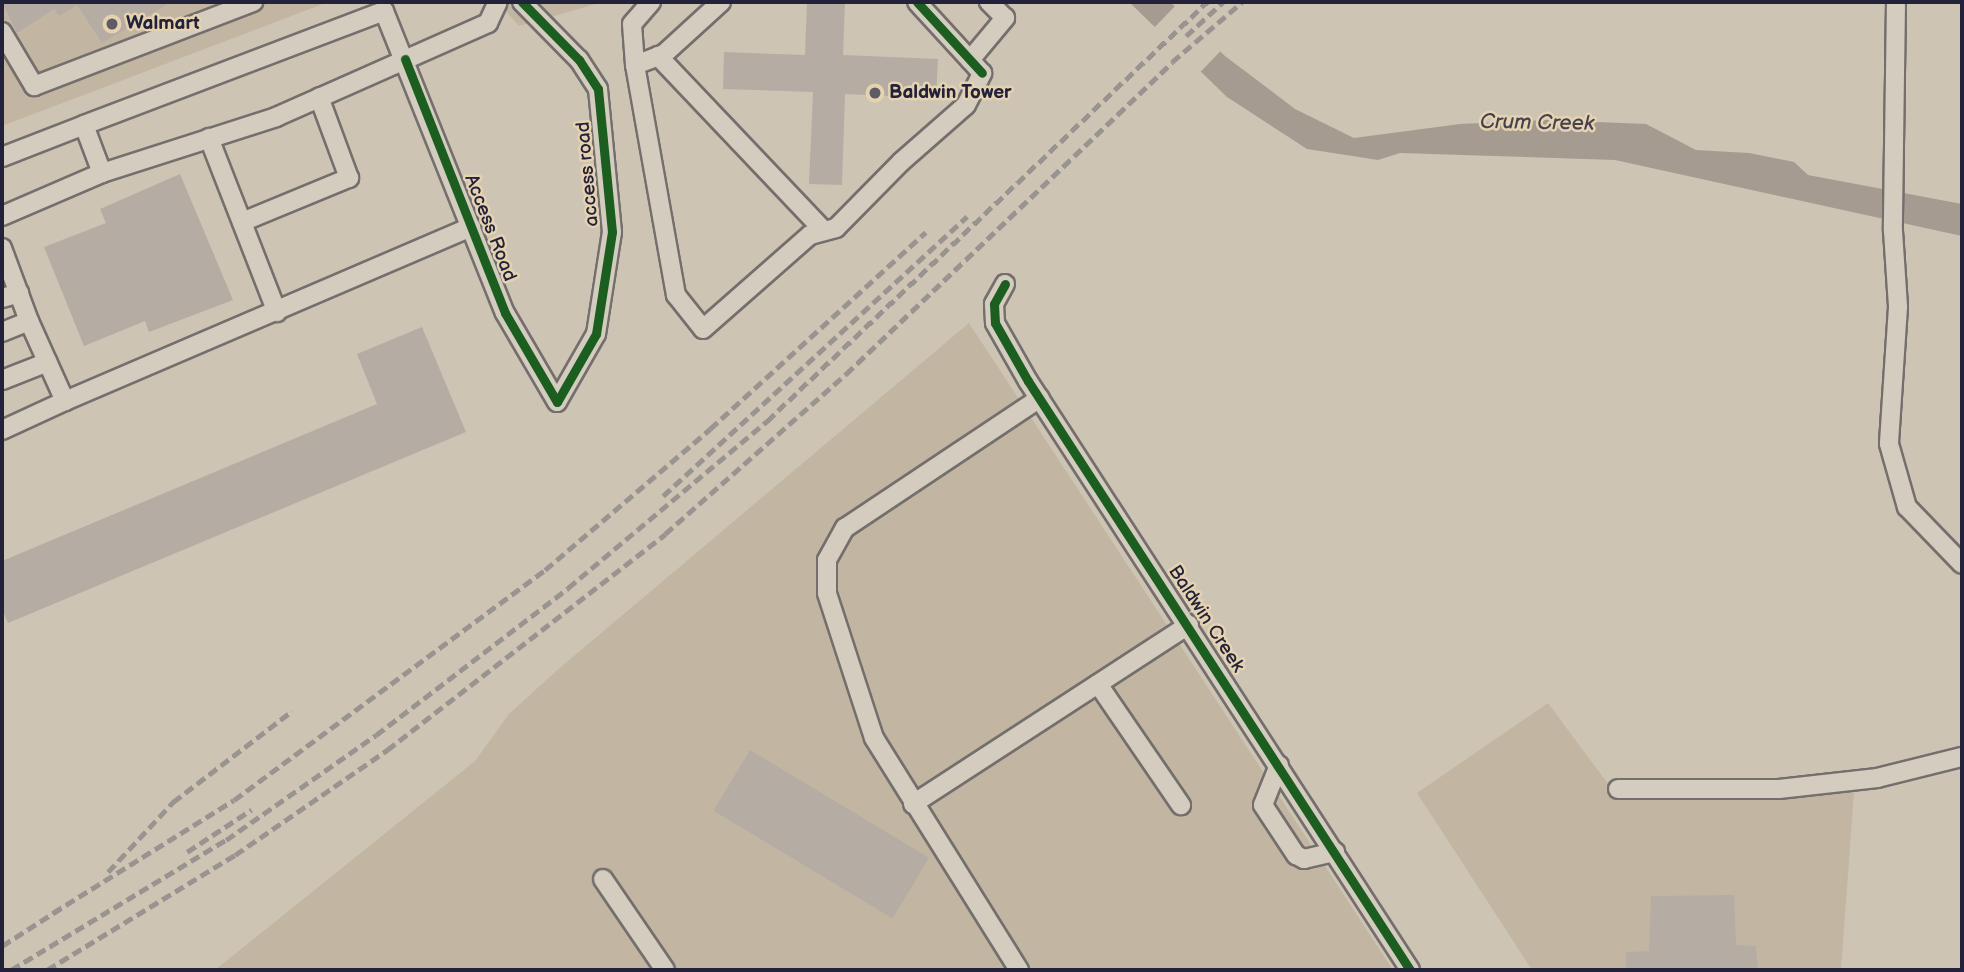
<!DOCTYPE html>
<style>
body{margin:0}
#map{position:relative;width:1964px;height:972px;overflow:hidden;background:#cec4b4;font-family:"Balsamiq Sans",sans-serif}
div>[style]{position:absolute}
.built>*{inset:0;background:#c2b6a2}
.water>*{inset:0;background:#a69b90}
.pier>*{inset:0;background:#cec4b4;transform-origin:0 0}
.building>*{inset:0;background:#b5ada3;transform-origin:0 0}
.roads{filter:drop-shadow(2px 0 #746f6d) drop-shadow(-2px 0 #746f6d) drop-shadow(0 2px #746f6d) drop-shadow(0 -2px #746f6d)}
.minor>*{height:18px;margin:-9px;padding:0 9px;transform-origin:9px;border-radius:9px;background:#d3ccbf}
.rail>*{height:4.5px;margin-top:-2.25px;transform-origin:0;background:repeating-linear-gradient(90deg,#99948f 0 10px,transparent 0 15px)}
.cycleway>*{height:9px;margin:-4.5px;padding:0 4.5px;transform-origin:4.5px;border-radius:4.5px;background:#1b5e20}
.dots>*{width:19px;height:19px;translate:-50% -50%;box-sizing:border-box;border:4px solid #e5d2b0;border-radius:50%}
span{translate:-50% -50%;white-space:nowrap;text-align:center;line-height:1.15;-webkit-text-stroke:5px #e5d2b0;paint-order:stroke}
.poi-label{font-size:19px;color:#22223b;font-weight:700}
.left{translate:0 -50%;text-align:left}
.street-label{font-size:19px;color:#22223b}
.water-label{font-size:21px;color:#444150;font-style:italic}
.frame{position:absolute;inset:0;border:4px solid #22223b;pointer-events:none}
</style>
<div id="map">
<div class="built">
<i style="clip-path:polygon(2px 2px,328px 2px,2px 126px)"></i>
<i style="clip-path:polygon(498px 2px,603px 2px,519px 26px)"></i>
<i style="clip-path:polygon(969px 323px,1393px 970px,215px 970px,475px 761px,509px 714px,555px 672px)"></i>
<i style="clip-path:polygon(1548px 703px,1614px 792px,1854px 792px,1841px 970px,1532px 970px,1417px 793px)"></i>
</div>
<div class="water">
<i style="clip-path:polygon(1129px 2px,1170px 2px,1225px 56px,1295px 109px,1354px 138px,1460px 124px,1547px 120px,1646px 124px,1696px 150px,1749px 153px,1794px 162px,1808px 175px,1962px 204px,1962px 236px,1615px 160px,1400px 153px,1378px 160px,1307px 149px,1227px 97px)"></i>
</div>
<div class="pier">
<i style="left:1177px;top:4px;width:64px;height:34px;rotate:44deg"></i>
</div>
<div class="building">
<i style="clip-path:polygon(2px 2px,171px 2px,102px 43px,77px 5px,59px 16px,54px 9px,17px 33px)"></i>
<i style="clip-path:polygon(807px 2px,845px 2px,843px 55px,938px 59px,936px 98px,845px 94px,842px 185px,809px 184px,813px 92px,723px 89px,724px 52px,805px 55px)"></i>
<i style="clip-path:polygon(180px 174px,233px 300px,149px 332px,145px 321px,84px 346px,44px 247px,106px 223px,100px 209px)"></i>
<i style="clip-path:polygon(422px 327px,466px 432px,8px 623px,2px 609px,2px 561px,377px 404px,357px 354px)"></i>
<i style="left:750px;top:750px;width:209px;height:71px;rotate:31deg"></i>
<i style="clip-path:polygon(1734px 895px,1736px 945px,1756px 946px,1758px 970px,1626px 970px,1626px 952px,1649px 951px,1651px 896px)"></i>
</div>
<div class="roads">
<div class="minor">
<i style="left:721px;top:2px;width:77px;rotate:137.6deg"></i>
<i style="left:664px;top:54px;width:31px;rotate:159deg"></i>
<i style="left:635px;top:65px;width:234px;rotate:79.9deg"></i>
<i style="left:676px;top:295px;width:43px;rotate:51.5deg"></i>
<i style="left:703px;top:329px;width:142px;rotate:-41.3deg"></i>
<i style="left:810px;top:235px;width:27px;rotate:-15deg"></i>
<i style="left:836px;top:228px;width:93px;rotate:-45.4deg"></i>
<i style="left:901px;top:162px;width:86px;rotate:-41.2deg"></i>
<i style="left:966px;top:105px;width:36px;rotate:-63deg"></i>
<i style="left:982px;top:73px;width:96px;rotate:-132.5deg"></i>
<i style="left:1896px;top:2px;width:229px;rotate:90.8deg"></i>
<i style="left:1893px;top:231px;width:76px;rotate:86.2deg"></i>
<i style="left:1898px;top:307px;width:137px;rotate:93.8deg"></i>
<i style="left:1889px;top:444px;width:66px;rotate:74.1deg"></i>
<i style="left:1907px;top:507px;width:79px;rotate:46deg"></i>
<i style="left:2px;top:32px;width:63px;rotate:59.3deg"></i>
<i style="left:34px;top:86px;width:235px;rotate:-21deg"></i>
<i style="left:658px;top:56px;width:241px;rotate:46.5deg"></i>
<i style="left:970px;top:60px;width:55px;rotate:-50.2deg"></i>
<i style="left:1005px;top:18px;width:23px;rotate:-135deg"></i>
<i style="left:635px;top:65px;width:41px;rotate:-94.2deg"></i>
<i style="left:632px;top:24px;width:29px;rotate:-49deg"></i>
<i style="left:209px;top:138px;width:187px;rotate:68.7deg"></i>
<i style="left:2px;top:157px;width:88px;rotate:-21.3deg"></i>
<i style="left:102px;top:173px;width:51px;rotate:-110.6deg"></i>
<i style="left:84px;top:125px;width:321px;rotate:-20.8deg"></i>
<i style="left:384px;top:11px;width:325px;rotate:68.2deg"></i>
<i style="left:505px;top:313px;width:103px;rotate:59.7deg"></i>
<i style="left:557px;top:402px;width:78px;rotate:-60.2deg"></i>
<i style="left:596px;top:334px;width:103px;rotate:-81.1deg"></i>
<i style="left:612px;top:232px;width:144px;rotate:-95.6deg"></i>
<i style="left:598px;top:89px;width:35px;rotate:-123deg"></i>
<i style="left:579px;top:60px;width:81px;rotate:-134.5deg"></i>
<i style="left:2px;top:216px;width:109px;rotate:-23.3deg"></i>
<i style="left:102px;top:173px;width:183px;rotate:-17.8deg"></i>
<i style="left:276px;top:117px;width:232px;rotate:-23.9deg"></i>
<i style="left:488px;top:23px;width:23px;rotate:-65deg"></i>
<i style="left:242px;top:222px;width:116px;rotate:-22.4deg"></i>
<i style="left:349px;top:178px;width:86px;rotate:-110.3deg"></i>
<i style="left:2px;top:248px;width:78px;rotate:69.7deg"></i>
<i style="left:1005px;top:284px;width:23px;rotate:119deg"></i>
<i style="left:994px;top:304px;width:19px;rotate:87deg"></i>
<i style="left:995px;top:323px;width:67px;rotate:60.4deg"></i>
<i style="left:1028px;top:381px;width:702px;rotate:57.03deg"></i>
<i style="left:2px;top:298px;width:18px;rotate:-16deg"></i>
<i style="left:2px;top:332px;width:29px;rotate:-22deg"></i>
<i style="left:29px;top:321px;width:88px;rotate:65.8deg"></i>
<i style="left:65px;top:401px;width:442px;rotate:-23.2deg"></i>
<i style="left:2px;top:380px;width:49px;rotate:-21.4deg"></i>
<i style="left:2px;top:430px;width:69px;rotate:-24.7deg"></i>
<i style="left:1098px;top:684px;width:147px;rotate:55.6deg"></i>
<i style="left:1279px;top:765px;width:43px;rotate:111.8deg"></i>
<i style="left:1263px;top:805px;width:60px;rotate:56.6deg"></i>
<i style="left:1296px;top:855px;width:9px;rotate:27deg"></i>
<i style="left:1304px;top:859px;width:32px;rotate:-13deg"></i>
<i style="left:1618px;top:789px;width:161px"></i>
<i style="left:1779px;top:789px;width:99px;rotate:-6.4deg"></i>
<i style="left:1877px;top:778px;width:88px;rotate:-13.9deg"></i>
<i style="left:913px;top:804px;width:329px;rotate:-33deg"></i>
<i style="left:603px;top:879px;width:110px;rotate:55.7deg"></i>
<i style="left:1019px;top:970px;width:274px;rotate:-122deg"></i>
<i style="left:874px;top:738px;width:152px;rotate:-108deg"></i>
<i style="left:827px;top:593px;width:33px;rotate:-90deg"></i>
<i style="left:827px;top:560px;width:37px;rotate:-61deg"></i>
<i style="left:845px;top:528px;width:234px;rotate:-33.7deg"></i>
</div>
</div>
<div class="rail">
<i style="left:1186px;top:36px;width:50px;rotate:-42.6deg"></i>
<i style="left:663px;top:496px;width:413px;rotate:-42.6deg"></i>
<i style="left:187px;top:852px;width:77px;rotate:-33.3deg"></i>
<i style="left:108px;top:872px;width:96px;rotate:-47.1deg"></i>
<i style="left:173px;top:802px;width:150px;rotate:-37.4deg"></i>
<i style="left:53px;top:913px;width:213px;rotate:-32deg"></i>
<i style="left:234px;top:800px;width:387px;rotate:-36.5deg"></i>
<i style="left:545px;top:570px;width:217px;rotate:-40.5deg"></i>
<i style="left:710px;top:429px;width:292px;rotate:-42.4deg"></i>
<i style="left:2px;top:946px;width:70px;rotate:-32.8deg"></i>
<i style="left:11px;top:970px;width:251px;rotate:-31.2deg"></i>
<i style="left:226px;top:840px;width:183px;rotate:-35deg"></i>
<i style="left:376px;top:735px;width:242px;rotate:-37.4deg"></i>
<i style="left:568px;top:588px;width:260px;rotate:-40deg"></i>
<i style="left:767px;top:421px;width:608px;rotate:-43.6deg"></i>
<i style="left:47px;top:970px;width:220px;rotate:-31.5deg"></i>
<i style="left:235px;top:855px;width:185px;rotate:-34.6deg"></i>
<i style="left:387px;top:750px;width:352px;rotate:-37.8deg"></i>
<i style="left:665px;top:534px;width:242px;rotate:-41.5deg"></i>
<i style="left:846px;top:374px;width:451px;rotate:-43.7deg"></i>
<i style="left:1172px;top:62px;width:92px;rotate:-40.6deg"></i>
</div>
<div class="cycleway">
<i style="left:917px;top:2px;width:96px;rotate:47.5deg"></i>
<i style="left:405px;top:59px;width:273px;rotate:68.5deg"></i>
<i style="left:505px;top:313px;width:103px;rotate:59.7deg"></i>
<i style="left:557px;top:402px;width:78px;rotate:-60.2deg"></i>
<i style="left:596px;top:334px;width:103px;rotate:-81.1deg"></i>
<i style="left:612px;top:232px;width:144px;rotate:-95.6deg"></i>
<i style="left:598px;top:89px;width:35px;rotate:-123deg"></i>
<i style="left:579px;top:60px;width:81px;rotate:-134.5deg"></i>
<i style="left:1005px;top:284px;width:23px;rotate:119deg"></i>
<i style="left:994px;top:304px;width:19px;rotate:87deg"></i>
<i style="left:995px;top:323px;width:67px;rotate:60.4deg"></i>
<i style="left:1028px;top:381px;width:702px;rotate:57.03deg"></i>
</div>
<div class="dots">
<i style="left:112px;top:24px;background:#5e5b65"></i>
<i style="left:875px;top:93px;background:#5e5b65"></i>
</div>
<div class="poi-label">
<span class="left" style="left:126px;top:24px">Walmart</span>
<span class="left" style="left:889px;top:93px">Baldwin Tower</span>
</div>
<div class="street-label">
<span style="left:588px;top:174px;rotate:-95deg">access road</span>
<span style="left:490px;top:228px;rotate:69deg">Access Road</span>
<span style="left:1206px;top:619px;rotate:57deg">Baldwin Creek</span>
</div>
<div class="water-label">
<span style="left:1537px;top:123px;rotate:1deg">Crum Creek</span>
</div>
<div class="frame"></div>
</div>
